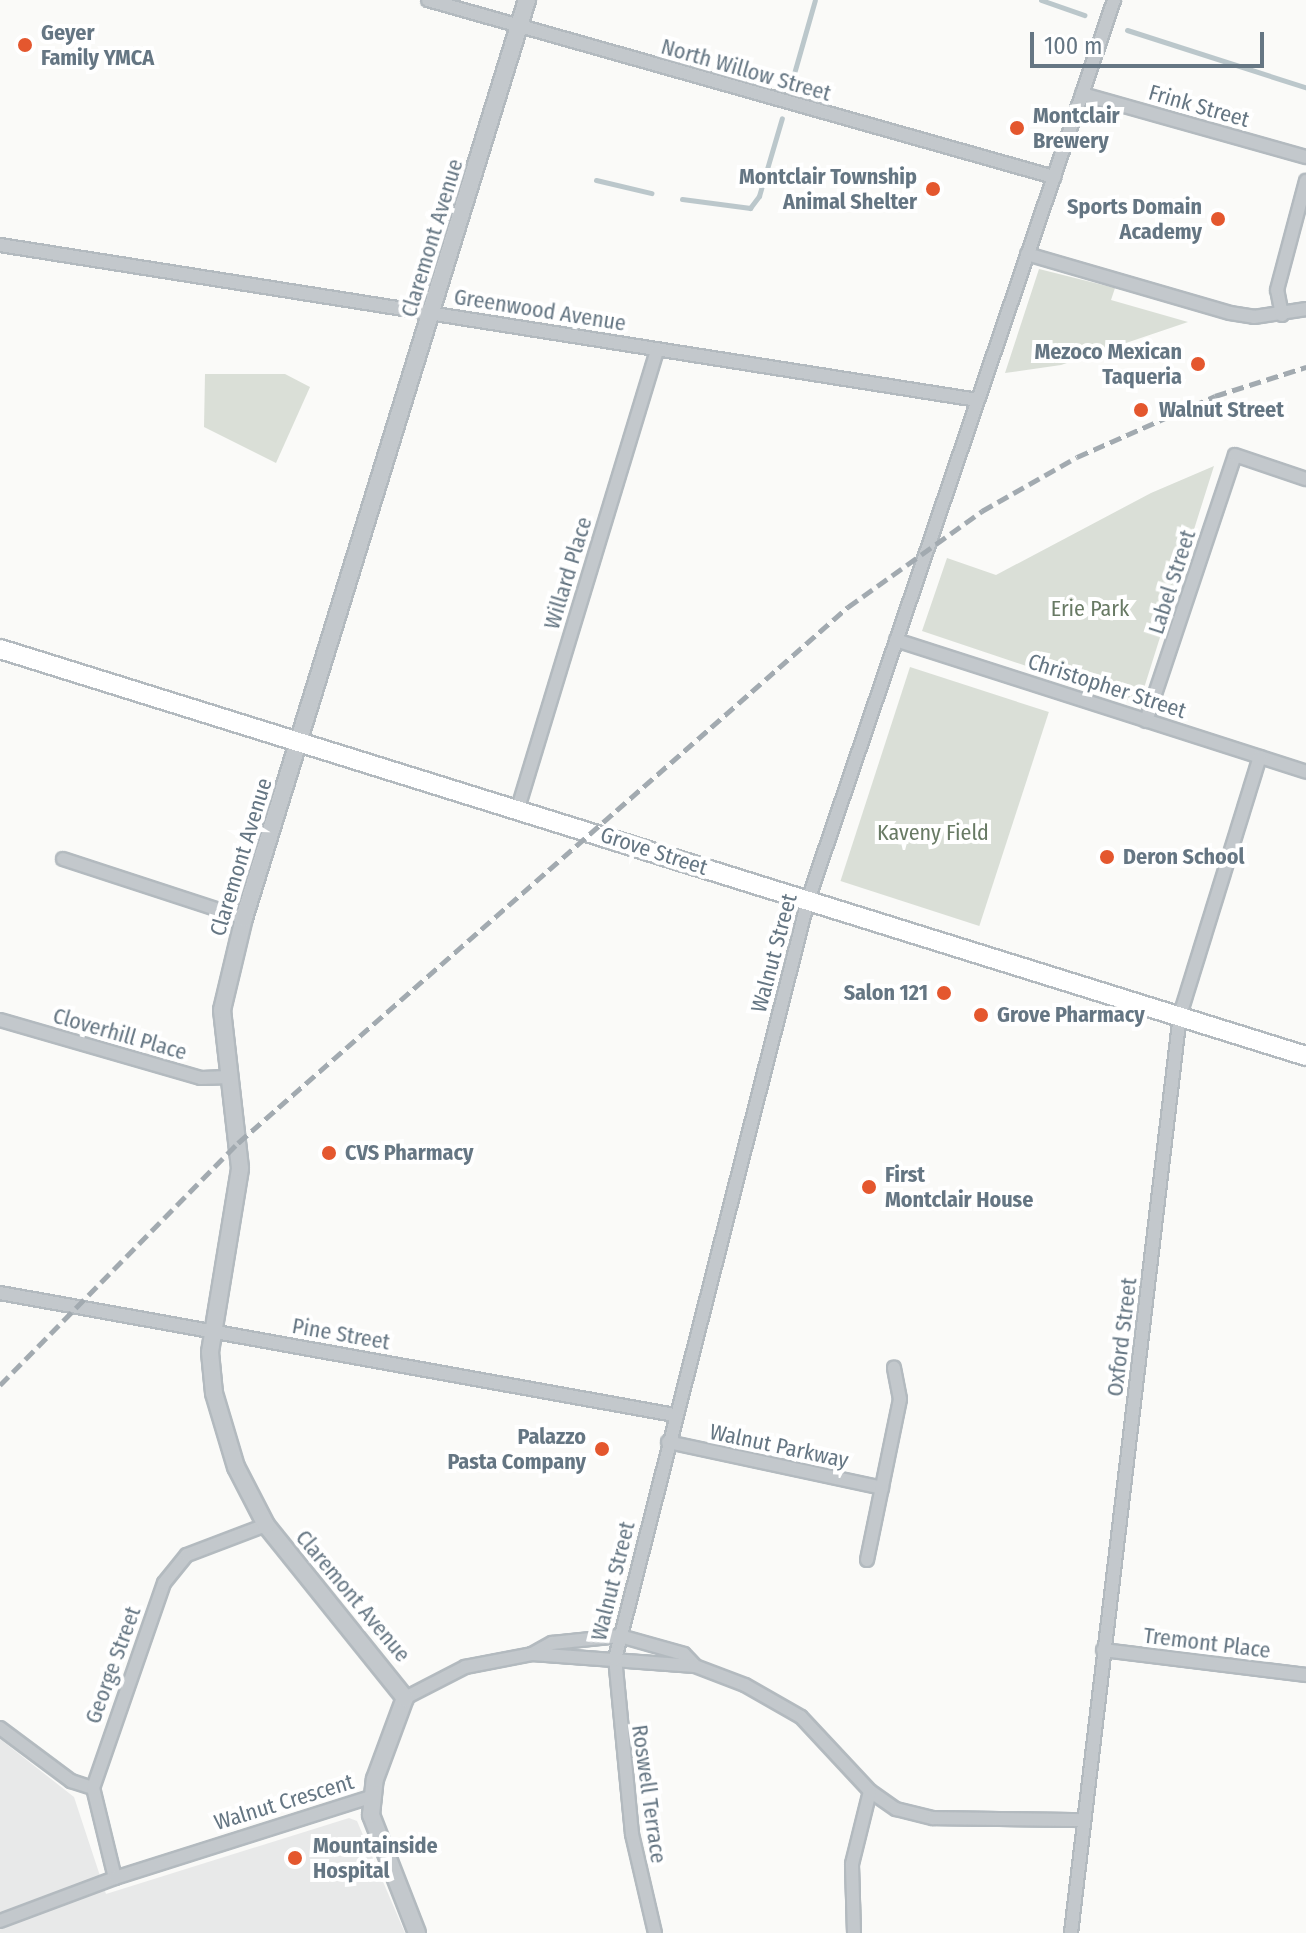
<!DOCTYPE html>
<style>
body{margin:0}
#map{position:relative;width:1306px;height:1933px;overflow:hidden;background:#fafaf8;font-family:"Fira Sans Condensed",sans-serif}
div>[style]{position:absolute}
.built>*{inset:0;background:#e8e9e9}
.green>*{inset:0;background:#dadfd7;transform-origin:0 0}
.stream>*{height:5px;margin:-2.5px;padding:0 2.5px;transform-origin:2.5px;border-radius:2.5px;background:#bbc7cb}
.roads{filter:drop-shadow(2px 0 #b3babf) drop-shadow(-2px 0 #b3babf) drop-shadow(0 2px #b3babf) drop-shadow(0 -2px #b3babf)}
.minor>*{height:12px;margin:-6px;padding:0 6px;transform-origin:6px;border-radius:6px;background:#c3c8cc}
.tertiary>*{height:16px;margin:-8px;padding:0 8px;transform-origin:8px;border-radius:8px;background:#c3c8cc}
.secondary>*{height:18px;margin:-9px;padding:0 9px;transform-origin:9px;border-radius:9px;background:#fff}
.rail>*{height:5px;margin-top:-2.5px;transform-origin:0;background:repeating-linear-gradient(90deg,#a2aab0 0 12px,transparent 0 18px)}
.dots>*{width:22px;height:22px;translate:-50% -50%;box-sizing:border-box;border:4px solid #fff;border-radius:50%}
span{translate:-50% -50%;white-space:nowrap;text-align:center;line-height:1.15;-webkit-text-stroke:8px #fff;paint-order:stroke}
.poi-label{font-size:22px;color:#657683;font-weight:700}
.left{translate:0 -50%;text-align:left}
.right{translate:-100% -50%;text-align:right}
.street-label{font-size:22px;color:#657683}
.park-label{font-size:22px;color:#687a64}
.scale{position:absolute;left:1030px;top:32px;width:234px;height:36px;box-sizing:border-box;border:4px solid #657683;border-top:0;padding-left:10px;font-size:24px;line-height:28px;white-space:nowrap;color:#657683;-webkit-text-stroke:6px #fff;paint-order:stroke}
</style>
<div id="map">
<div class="built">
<i style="clip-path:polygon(0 1739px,74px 1797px,106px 1894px,349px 1818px,357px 1821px,405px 1933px,0 1933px)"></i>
</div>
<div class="green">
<i style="clip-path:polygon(1039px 269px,1115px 288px,1111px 300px,1188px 322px,1061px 365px,1005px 373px)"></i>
<i style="clip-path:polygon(205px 374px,285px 374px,310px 387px,276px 463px,204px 427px)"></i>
<i style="clip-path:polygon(1214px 466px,1139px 704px,922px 631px,947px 558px,996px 575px,1151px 493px)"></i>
<i style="left:910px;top:667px;width:146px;height:225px;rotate:18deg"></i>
</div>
<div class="stream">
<i style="left:1041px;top:0;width:46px;rotate:19.2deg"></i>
<i style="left:1127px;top:30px;width:187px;rotate:17.8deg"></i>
<i style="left:791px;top:84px;width:87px;rotate:-74.1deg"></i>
<i style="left:596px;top:180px;width:57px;rotate:13.3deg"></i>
<i style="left:682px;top:199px;width:69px;rotate:7.5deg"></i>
<i style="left:750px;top:208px;width:15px;rotate:-53deg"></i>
<i style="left:759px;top:196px;width:81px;rotate:-73.6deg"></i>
</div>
<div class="roads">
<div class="minor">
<i style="left:428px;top:0;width:651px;rotate:15.79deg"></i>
<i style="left:1082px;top:94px;width:233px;rotate:15.7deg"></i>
<i style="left:0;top:245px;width:990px;rotate:9.01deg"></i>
<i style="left:1027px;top:254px;width:211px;rotate:16.2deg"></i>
<i style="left:1230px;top:313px;width:24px;rotate:9deg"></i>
<i style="left:1254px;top:317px;width:53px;rotate:-8.7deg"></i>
<i style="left:1282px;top:315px;width:25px;rotate:-101deg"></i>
<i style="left:1277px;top:290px;width:113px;rotate:-75.1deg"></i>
<i style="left:896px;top:640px;width:431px;rotate:17.8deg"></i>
<i style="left:1146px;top:721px;width:280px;rotate:-71.5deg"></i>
<i style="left:1235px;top:455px;width:75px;rotate:18.7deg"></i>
<i style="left:518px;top:808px;width:479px;rotate:-73.1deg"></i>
<i style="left:63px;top:859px;width:190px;rotate:18.1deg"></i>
<i style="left:0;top:1020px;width:209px;rotate:16.1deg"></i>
<i style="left:201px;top:1078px;width:29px;rotate:-2deg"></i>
<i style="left:0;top:1293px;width:686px;rotate:10.25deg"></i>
<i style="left:668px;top:1442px;width:219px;rotate:12.1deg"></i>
<i style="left:867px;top:1560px;width:164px;rotate:-78.4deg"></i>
<i style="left:900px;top:1399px;width:32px;rotate:-101deg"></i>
<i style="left:1103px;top:1650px;width:205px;rotate:7deg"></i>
<i style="left:532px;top:1654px;width:23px;rotate:-29deg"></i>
<i style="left:552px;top:1643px;width:68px;rotate:-5.9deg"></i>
<i style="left:620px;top:1636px;width:66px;rotate:15.7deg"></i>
<i style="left:684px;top:1654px;width:16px;rotate:47deg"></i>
<i style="left:405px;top:1698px;width:68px;rotate:-27.3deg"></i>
<i style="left:465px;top:1667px;width:68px;rotate:-11deg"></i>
<i style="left:532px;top:1654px;width:163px;rotate:4.2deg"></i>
<i style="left:695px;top:1666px;width:53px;rotate:20.8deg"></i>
<i style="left:745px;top:1685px;width:64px;rotate:29.7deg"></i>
<i style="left:801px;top:1717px;width:101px;rotate:47deg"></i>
<i style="left:870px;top:1791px;width:32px;rotate:35deg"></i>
<i style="left:896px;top:1809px;width:38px;rotate:14deg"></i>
<i style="left:933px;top:1818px;width:151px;rotate:0.8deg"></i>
<i style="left:0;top:1728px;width:89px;rotate:36.7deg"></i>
<i style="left:71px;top:1781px;width:23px;rotate:18deg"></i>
<i style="left:115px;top:1878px;width:93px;rotate:-103.7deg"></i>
<i style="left:93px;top:1788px;width:217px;rotate:-70.9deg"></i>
<i style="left:164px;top:1583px;width:36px;rotate:-51deg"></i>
<i style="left:187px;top:1555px;width:85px;rotate:-20.8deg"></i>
<i style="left:0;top:1921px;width:123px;rotate:-20.5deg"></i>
<i style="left:115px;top:1878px;width:269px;rotate:-17.6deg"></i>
<i style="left:655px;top:1933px;width:102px;rotate:-103.1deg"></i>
<i style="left:632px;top:1834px;width:176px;rotate:-95.5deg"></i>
<i style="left:615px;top:1659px;width:783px;rotate:-75.73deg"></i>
<i style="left:808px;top:900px;width:951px;rotate:-71.22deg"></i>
<i style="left:854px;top:1933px;width:69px;rotate:-91.7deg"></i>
<i style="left:852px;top:1864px;width:75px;rotate:-76.1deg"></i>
<i style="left:1071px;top:1933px;width:924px;rotate:-83.23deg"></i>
<i style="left:1180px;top:1015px;width:270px;rotate:-72.8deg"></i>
</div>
<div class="tertiary">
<i style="left:417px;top:1933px;width:127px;rotate:-111.3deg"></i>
<i style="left:371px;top:1815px;width:36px;rotate:-84deg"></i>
<i style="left:375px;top:1779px;width:86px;rotate:-69.7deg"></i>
<i style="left:405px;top:1698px;width:222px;rotate:-128.8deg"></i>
<i style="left:266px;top:1525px;width:65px;rotate:-117.3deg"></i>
<i style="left:236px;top:1467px;width:77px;rotate:-106.6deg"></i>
<i style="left:214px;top:1393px;width:41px;rotate:-95.6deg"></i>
<i style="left:210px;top:1352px;width:186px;rotate:-80.7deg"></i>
<i style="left:240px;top:1168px;width:159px;rotate:-96.5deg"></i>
<i style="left:222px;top:1010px;width:95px;rotate:-76.6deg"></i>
<i style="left:244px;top:918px;width:961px;rotate:-72.87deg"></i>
</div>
<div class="secondary">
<i style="left:0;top:649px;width:1368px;rotate:17.31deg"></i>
</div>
</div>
<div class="rail">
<i style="left:0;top:1385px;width:339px;rotate:-45.5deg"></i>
<i style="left:238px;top:1143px;width:812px;rotate:-41.31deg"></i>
<i style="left:848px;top:607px;width:165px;rotate:-35.6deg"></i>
<i style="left:982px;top:511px;width:109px;rotate:-29.6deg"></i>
<i style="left:1077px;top:457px;width:151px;rotate:-23.8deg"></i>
<i style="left:1215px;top:396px;width:96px;rotate:-17.7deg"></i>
</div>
<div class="dots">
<i style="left:25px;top:45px;background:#e4572e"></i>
<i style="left:1017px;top:128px;background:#e4572e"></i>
<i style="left:933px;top:189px;background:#e4572e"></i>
<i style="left:1218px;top:219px;background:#e4572e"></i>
<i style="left:1198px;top:364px;background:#e4572e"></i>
<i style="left:1141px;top:410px;background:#e4572e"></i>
<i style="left:1107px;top:857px;background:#e4572e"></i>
<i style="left:944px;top:993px;background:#e4572e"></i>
<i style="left:981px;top:1015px;background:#e4572e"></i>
<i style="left:329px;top:1153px;background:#e4572e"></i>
<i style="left:869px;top:1187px;background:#e4572e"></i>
<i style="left:602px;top:1449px;background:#e4572e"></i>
<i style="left:295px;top:1858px;background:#e4572e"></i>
</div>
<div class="poi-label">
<span class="left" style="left:41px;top:45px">Geyer<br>Family YMCA</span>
<span class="left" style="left:1033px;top:128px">Montclair<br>Brewery</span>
<span class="right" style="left:917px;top:189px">Montclair Township<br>Animal Shelter</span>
<span class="right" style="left:1202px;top:219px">Sports Domain<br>Academy</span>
<span class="right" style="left:1182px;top:364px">Mezoco Mexican<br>Taqueria</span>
<span class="left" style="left:1159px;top:410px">Walnut Street</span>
<span class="left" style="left:1123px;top:857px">Deron School</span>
<span class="right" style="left:928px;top:993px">Salon 121</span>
<span class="left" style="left:997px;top:1015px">Grove Pharmacy</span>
<span class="left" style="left:345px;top:1153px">CVS Pharmacy</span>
<span class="left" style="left:885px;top:1187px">First<br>Montclair House</span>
<span class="right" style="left:586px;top:1449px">Palazzo<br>Pasta Company</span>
<span class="left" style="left:313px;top:1858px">Mountainside<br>Hospital</span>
</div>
<div class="street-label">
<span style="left:746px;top:70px;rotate:16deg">North Willow Street</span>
<span style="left:1199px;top:106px;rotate:16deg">Frink Street</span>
<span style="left:432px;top:238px;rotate:-73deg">Claremont Avenue</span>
<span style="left:540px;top:310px;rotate:9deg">Greenwood Avenue</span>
<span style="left:568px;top:573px;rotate:-73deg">Willard Place</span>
<span style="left:1172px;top:582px;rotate:-72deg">Label Street</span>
<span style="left:1107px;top:686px;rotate:18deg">Christopher Street</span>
<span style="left:654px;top:851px;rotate:18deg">Grove Street</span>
<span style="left:241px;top:857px;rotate:-73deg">Claremont Avenue</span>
<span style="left:774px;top:953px;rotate:-75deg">Walnut Street</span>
<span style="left:120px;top:1034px;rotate:16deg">Cloverhill Place</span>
<span style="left:341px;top:1334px;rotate:10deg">Pine Street</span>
<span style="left:1122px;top:1337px;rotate:-83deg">Oxford Street</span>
<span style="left:779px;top:1446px;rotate:12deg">Walnut Parkway</span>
<span style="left:613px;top:1581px;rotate:-76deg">Walnut Street</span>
<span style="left:353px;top:1596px;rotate:50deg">Claremont Avenue</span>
<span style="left:1207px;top:1643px;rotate:7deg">Tremont Place</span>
<span style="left:113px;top:1665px;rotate:-70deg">George Street</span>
<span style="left:649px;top:1794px;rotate:82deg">Roswell Terrace</span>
<span style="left:284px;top:1802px;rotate:-17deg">Walnut Crescent</span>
</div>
<div class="park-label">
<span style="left:1090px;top:609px">Erie Park</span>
<span style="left:933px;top:833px">Kaveny Field</span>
</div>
<div class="scale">100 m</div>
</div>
